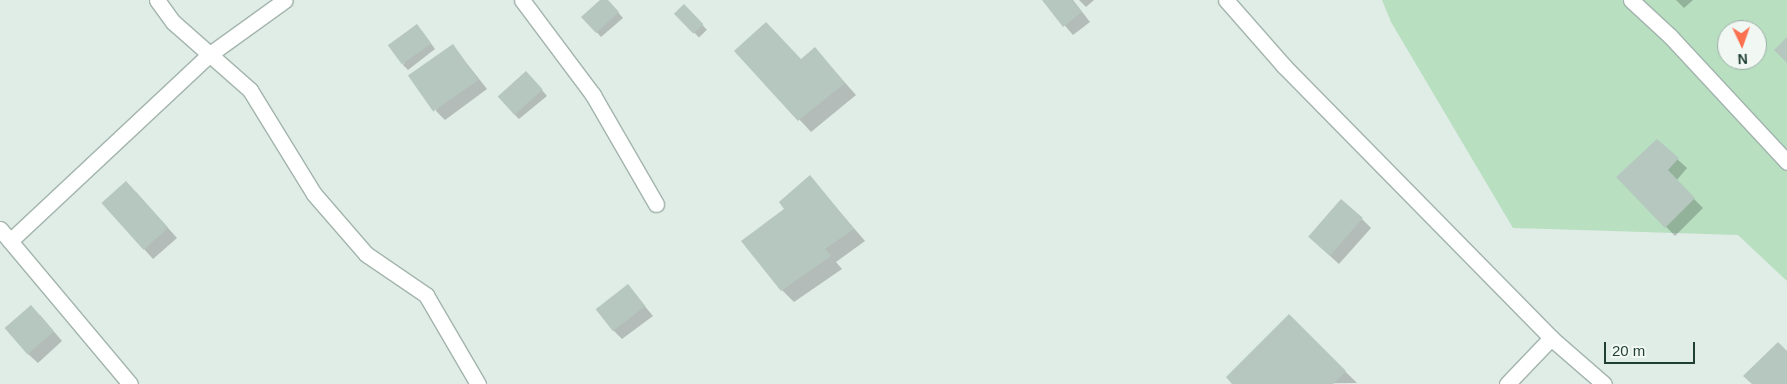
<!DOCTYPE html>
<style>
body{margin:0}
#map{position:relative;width:1787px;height:384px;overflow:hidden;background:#e0ece6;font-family:Helvetica,sans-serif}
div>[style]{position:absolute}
.green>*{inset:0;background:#b7dfc0}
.shadow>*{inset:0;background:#0003;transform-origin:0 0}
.building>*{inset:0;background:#b5c7bf;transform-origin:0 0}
.roads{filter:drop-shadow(1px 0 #a2b4ad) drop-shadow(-1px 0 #a2b4ad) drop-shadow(0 1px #a2b4ad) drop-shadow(0 -1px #a2b4ad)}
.minor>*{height:15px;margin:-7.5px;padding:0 7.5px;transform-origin:7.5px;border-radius:7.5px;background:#fff}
span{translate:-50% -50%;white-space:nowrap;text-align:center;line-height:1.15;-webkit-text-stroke:4.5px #f1f8f4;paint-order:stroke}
.north{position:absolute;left:1717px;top:20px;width:50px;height:50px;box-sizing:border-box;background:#f1f8f4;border:1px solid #9daea7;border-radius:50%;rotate:177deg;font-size:14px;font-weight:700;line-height:20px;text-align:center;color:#1f3e34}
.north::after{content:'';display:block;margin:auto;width:18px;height:22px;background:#fc714f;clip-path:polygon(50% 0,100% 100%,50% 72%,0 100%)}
.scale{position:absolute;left:1604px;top:342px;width:91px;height:22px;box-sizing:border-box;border:2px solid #1f3e34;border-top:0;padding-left:6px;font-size:15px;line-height:18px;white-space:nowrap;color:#1f3e34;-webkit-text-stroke:4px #f1f8f4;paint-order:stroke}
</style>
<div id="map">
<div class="green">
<i style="clip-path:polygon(evenodd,1382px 0,1787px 0,1787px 281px,1738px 235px,1513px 228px,1391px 22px,1382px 0,1727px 30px,1757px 30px,1757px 60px,1727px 60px,1727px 30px)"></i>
</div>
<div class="shadow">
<i style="clip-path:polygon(602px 0,607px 0,623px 18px,601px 37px,583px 17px)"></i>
<i style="clip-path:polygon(1043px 0,1073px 0,1090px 22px,1073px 35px)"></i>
<i style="clip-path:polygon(1079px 0,1094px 0,1086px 7px)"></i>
<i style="clip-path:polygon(1676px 0,1693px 0,1684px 8px)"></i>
<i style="left:684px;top:6px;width:33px;height:11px;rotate:46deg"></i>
<i style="clip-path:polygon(422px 31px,435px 49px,408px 70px,403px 65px)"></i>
<i style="clip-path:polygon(453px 46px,487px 89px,445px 120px,436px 111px)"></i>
<i style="clip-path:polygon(815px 49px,856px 95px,811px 132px,736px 51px,801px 61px)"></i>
<i style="clip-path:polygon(531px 77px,547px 96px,519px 119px,514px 114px)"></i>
<i style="clip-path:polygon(1657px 141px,1687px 168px,1676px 181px,1703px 208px,1675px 236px,1618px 177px)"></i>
<i style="clip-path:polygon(810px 177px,865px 241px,836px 262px,842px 269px,794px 302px,782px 290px)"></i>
<i style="clip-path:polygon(136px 192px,177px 238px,153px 259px,103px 203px)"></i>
<i style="clip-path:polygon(1362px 219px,1371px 228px,1339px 264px,1319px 246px)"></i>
<i style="clip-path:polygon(628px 286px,653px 316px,622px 339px,613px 330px)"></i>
<i style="clip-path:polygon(40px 315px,62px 341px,38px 363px,28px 354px)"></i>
<i style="clip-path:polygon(1289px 316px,1357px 383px,1234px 384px)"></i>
</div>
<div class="building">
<i style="clip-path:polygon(600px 0,608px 0,619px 12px,596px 33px,581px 17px)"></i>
<i style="clip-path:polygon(1042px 0,1072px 0,1082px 12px,1063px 27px)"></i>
<i style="left:684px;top:4px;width:28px;height:14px;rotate:46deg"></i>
<i style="clip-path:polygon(766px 22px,801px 59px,815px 47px,845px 83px,798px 121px,734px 51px)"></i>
<i style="left:417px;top:24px;width:24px;height:36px;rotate:54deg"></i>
<i style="clip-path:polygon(1787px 37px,1787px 63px,1774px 50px)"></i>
<i style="left:453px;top:44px;width:44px;height:55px;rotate:55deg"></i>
<i style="left:526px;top:71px;width:25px;height:38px;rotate:48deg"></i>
<i style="clip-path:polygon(1657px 139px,1679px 158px,1668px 170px,1695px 198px,1665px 228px,1616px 177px)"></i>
<i style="clip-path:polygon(810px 175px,854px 229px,825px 249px,831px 256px,781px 291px,741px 241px,784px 209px,779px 202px)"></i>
<i style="left:126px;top:181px;width:63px;height:33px;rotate:48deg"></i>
<i style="left:1341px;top:199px;width:29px;height:50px;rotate:41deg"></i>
<i style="left:628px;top:284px;width:28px;height:41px;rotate:52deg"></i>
<i style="left:31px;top:305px;width:35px;height:35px;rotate:49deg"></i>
<i style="clip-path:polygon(1289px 314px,1346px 371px,1333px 384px,1232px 384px,1226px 377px)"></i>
<i style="clip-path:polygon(1778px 342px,1787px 351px,1787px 384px,1752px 384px,1743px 376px)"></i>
</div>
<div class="roads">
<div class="minor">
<i style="left:157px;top:0;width:27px;rotate:54deg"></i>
<i style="left:173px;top:22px;width:103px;rotate:41.4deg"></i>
<i style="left:250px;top:90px;width:122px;rotate:58.4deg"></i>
<i style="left:314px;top:194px;width:79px;rotate:49.1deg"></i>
<i style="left:366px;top:254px;width:73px;rotate:34.3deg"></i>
<i style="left:426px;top:295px;width:103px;rotate:59.7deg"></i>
<i style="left:522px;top:0;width:119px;rotate:53.2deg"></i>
<i style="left:593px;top:95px;width:126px;rotate:60deg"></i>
<i style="left:1226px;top:0;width:88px;rotate:48.7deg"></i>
<i style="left:1284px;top:66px;width:381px;rotate:45.5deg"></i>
<i style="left:1551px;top:338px;width:70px;rotate:41deg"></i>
<i style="left:1631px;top:0;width:53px;rotate:42.7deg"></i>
<i style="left:1670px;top:36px;width:172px;rotate:47.1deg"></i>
<i style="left:0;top:229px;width:202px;rotate:50deg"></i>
<i style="left:10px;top:241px;width:274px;rotate:-43.1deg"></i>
<i style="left:210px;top:54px;width:92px;rotate:-35.8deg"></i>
<i style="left:1507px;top:384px;width:64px;rotate:-46.3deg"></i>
</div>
</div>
<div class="north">N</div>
<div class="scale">20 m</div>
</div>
